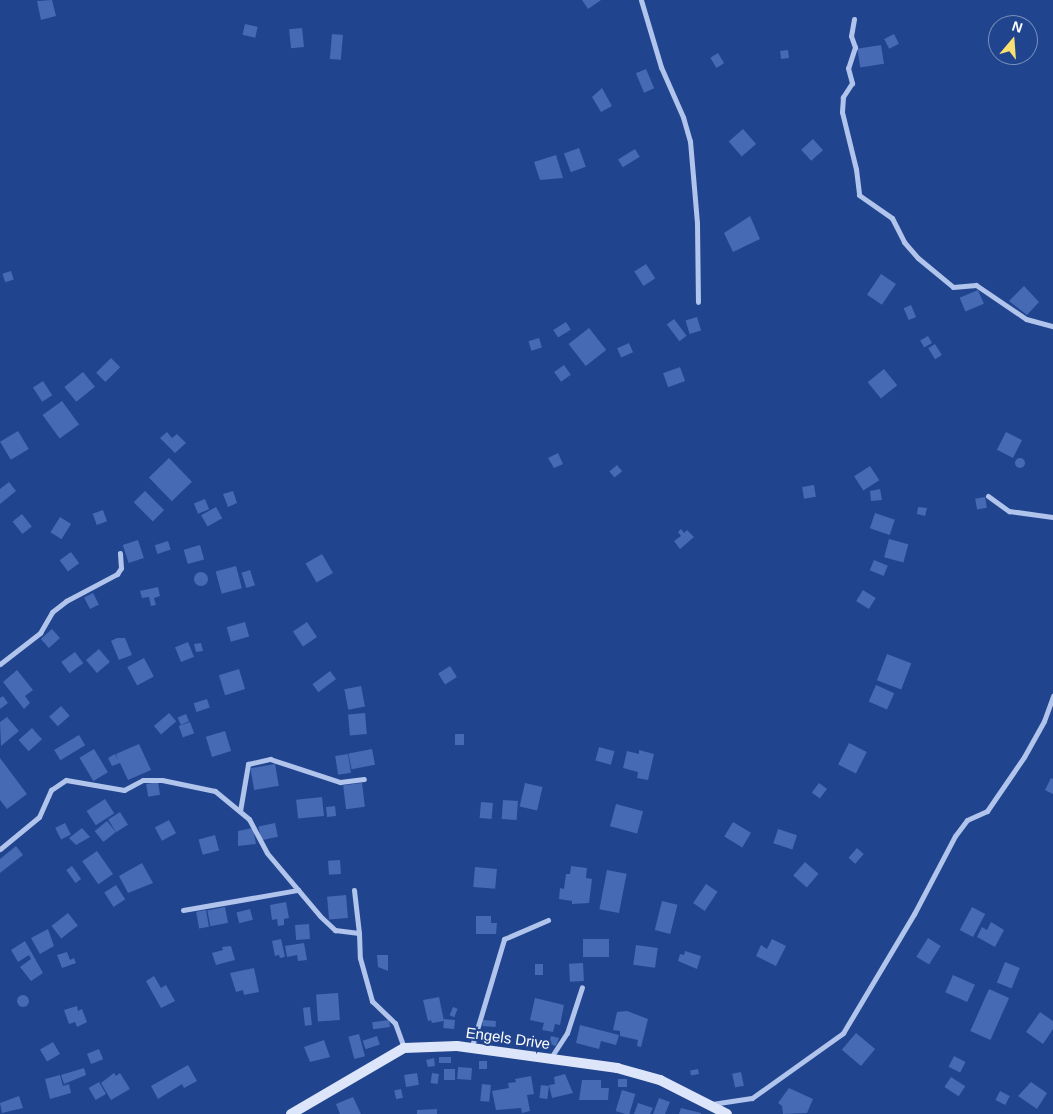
<!DOCTYPE html>
<style>
body{margin:0}
#map{position:relative;width:1053px;height:1114px;overflow:hidden;background:#21448e;font-family:Helvetica,sans-serif}
div>[style]{position:absolute}
.building>*{inset:0;background:#466ab4;transform-origin:0 0}
.round{border-radius:50%}
.street>*{height:5px;margin:-2.5px;padding:0 2.5px;transform-origin:2.5px;border-radius:2.5px;background:#b0c4ec}
.secondary>*{height:10px;margin:-5px;padding:0 5px;transform-origin:5px;border-radius:5px;background:#dce5f9}
span{translate:-50% -50%;white-space:nowrap;text-align:center;line-height:1.15;-webkit-text-stroke:4.5px #21448e;paint-order:stroke}
.street-label{font-size:15px;color:#fff}
.north{position:absolute;left:988px;top:15px;width:50px;height:50px;box-sizing:border-box;background:#21448e;border:1px solid #7a8fbb;border-radius:50%;rotate:18deg;font-size:14px;font-weight:700;line-height:20px;text-align:center;color:#fff}
.north::after{content:'';display:block;margin:auto;width:18px;height:22px;background:#f9e171;clip-path:polygon(50% 0,100% 100%,50% 72%,0 100%)}
</style>
<div id="map">
<div class="building">
<i style="clip-path:polygon(52px 0,56px 16px,41px 20px,37px 1px)"></i>
<i style="clip-path:polygon(582px 0,601px 0,588px 9px)"></i>
<i style="left:245px;top:24px;width:13px;height:11px;rotate:13deg"></i>
<i style="left:302px;top:28px;width:19px;height:13px;rotate:84deg"></i>
<i style="left:332px;top:34px;width:11px;height:25px;rotate:5deg"></i>
<i style="left:894px;top:34px;width:11px;height:11px;rotate:63deg"></i>
<i style="left:881px;top:45px;width:19px;height:24px;rotate:81deg"></i>
<i style="left:788px;top:50px;width:8px;height:8px;rotate:83deg"></i>
<i style="left:718px;top:53px;width:12px;height:9px;rotate:59deg"></i>
<i style="left:646px;top:69px;width:21px;height:11px;rotate:67deg"></i>
<i style="clip-path:polygon(602px 88px,612px 106px,601px 112px,592px 97px)"></i>
<i style="left:743px;top:129px;width:20px;height:19px;rotate:49deg"></i>
<i style="left:813px;top:139px;width:15px;height:16px;rotate:48deg"></i>
<i style="left:579px;top:148px;width:20px;height:16px;rotate:70deg"></i>
<i style="left:635px;top:149px;width:9px;height:20px;rotate:58deg"></i>
<i style="clip-path:polygon(556px 155px,563px 178px,540px 180px,534px 162px)"></i>
<i style="clip-path:polygon(750px 216px,760px 239px,733px 252px,724px 233px)"></i>
<i style="left:646px;top:264px;width:17px;height:14px;rotate:57deg"></i>
<i style="left:11px;top:271px;width:9px;height:9px;rotate:72deg"></i>
<i style="left:881px;top:274px;width:18px;height:25px;rotate:34deg"></i>
<i style="clip-path:polygon(1024px 286px,1039px 302px,1027px 315px,1009px 301px)"></i>
<i style="left:978px;top:290px;width:15px;height:20px;rotate:67deg"></i>
<i style="left:911px;top:305px;width:13px;height:8px;rotate:67deg"></i>
<i style="left:697px;top:317px;width:14px;height:12px;rotate:73deg"></i>
<i style="left:674px;top:319px;width:21px;height:9px;rotate:53deg"></i>
<i style="left:566px;top:322px;width:9px;height:15px;rotate:58deg"></i>
<i style="left:589px;top:328px;width:28px;height:26px;rotate:52deg"></i>
<i style="left:928px;top:336px;width:8px;height:9px;rotate:60deg"></i>
<i style="left:539px;top:338px;width:10px;height:11px;rotate:73deg"></i>
<i style="left:629px;top:343px;width:10px;height:13px;rotate:66deg"></i>
<i style="left:935px;top:344px;width:13px;height:8px;rotate:58deg"></i>
<i style="left:111px;top:358px;width:13px;height:21px;rotate:45deg"></i>
<i style="left:564px;top:365px;width:12px;height:12px;rotate:55deg"></i>
<i style="left:680px;top:367px;width:15px;height:18px;rotate:70deg"></i>
<i style="left:884px;top:369px;width:21px;height:21px;rotate:51deg"></i>
<i style="left:83px;top:372px;width:19px;height:24px;rotate:51deg"></i>
<i style="left:43px;top:381px;width:17px;height:12px;rotate:57deg"></i>
<i style="left:62px;top:401px;width:29px;height:24px;rotate:54deg"></i>
<i style="left:18px;top:431px;width:21px;height:21px;rotate:59deg"></i>
<i style="clip-path:polygon(167px 432px,172px 438px,177px 434px,186px 443px,175px 453px,160px 438px)"></i>
<i style="left:1006px;top:432px;width:18px;height:20px;rotate:27deg"></i>
<i style="clip-path:polygon(558px 453px,563px 464px,554px 468px,548px 458px)"></i>
<i style="left:169px;top:458px;width:33px;height:28px;rotate:46deg"></i>
<i class="round" style="left:1015px;top:458px;width:10px;height:10px"></i>
<i style="left:617px;top:465px;width:8px;height:10px;rotate:50deg"></i>
<i style="left:870px;top:466px;width:17px;height:19px;rotate:57deg"></i>
<i style="clip-path:polygon(9px 482px,16px 491px,0 504px,0 489px)"></i>
<i style="left:814px;top:485px;width:12px;height:12px;rotate:81deg"></i>
<i style="clip-path:polygon(880px 489px,882px 500px,871px 501px,870px 491px)"></i>
<i style="left:145px;top:491px;width:27px;height:16px;rotate:45deg"></i>
<i style="clip-path:polygon(233px 491px,237px 503px,228px 507px,223px 494px)"></i>
<i style="left:985px;top:497px;width:11px;height:10px;rotate:80deg"></i>
<i style="left:205px;top:499px;width:11px;height:12px;rotate:68deg"></i>
<i style="left:216px;top:507px;width:13px;height:17px;rotate:61deg"></i>
<i style="clip-path:polygon(918px 507px,927px 508px,925px 516px,917px 514px)"></i>
<i style="left:103px;top:510px;width:12px;height:11px;rotate:70deg"></i>
<i style="left:875px;top:513px;width:21px;height:16px;rotate:19deg"></i>
<i style="left:22px;top:514px;width:16px;height:12px;rotate:52deg"></i>
<i style="left:60px;top:517px;width:13px;height:18px;rotate:32deg"></i>
<i style="clip-path:polygon(681px 529px,684px 533px,687px 530px,694px 537px,680px 549px,674px 541px,681px 536px,678px 532px)"></i>
<i style="left:889px;top:539px;width:20px;height:19px;rotate:15deg"></i>
<i style="left:138px;top:540px;width:19px;height:16px;rotate:72deg"></i>
<i style="left:168px;top:541px;width:9px;height:14px;rotate:72deg"></i>
<i style="left:200px;top:545px;width:15px;height:17px;rotate:74deg"></i>
<i style="left:71px;top:552px;width:14px;height:14px;rotate:54deg"></i>
<i style="left:322px;top:554px;width:22px;height:19px;rotate:60deg"></i>
<i style="left:874px;top:560px;width:15px;height:11px;rotate:23deg"></i>
<i style="left:236px;top:566px;width:23px;height:21px;rotate:75deg"></i>
<i style="left:250px;top:570px;width:16px;height:9px;rotate:72deg"></i>
<i class="round" style="left:194px;top:572px;width:14px;height:14px"></i>
<i style="clip-path:polygon(158px 587px,160px 596px,154px 598px,156px 605px,151px 606px,149px 597px,142px 598px,140px 591px)"></i>
<i style="left:863px;top:590px;width:15px;height:13px;rotate:32deg"></i>
<i style="left:93px;top:593px;width:13px;height:10px;rotate:63deg"></i>
<i style="left:245px;top:622px;width:15px;height:19px;rotate:74deg"></i>
<i style="left:307px;top:622px;width:18px;height:17px;rotate:56deg"></i>
<i style="left:52px;top:629px;width:12px;height:15px;rotate:48deg"></i>
<i style="clip-path:polygon(117px 638px,125px 638px,132px 655px,119px 660px,111px 641px)"></i>
<i style="left:188px;top:642px;width:16px;height:14px;rotate:68deg"></i>
<i style="clip-path:polygon(201px 643px,203px 651px,196px 652px,194px 644px)"></i>
<i style="left:99px;top:649px;width:17px;height:17px;rotate:50deg"></i>
<i style="left:75px;top:652px;width:14px;height:17px;rotate:54deg"></i>
<i style="left:887px;top:654px;width:26px;height:28px;rotate:21deg"></i>
<i style="left:144px;top:658px;width:21px;height:19px;rotate:62deg"></i>
<i style="left:450px;top:666px;width:13px;height:14px;rotate:58deg"></i>
<i style="left:239px;top:669px;width:21px;height:21px;rotate:73deg"></i>
<i style="clip-path:polygon(17px 670px,33px 690px,25px 696px,30px 703px,24px 709px,3px 682px)"></i>
<i style="left:330px;top:671px;width:10px;height:22px;rotate:53deg"></i>
<i style="left:876px;top:685px;width:20px;height:18px;rotate:24deg"></i>
<i style="left:361px;top:686px;width:21px;height:17px;rotate:79deg"></i>
<i style="clip-path:polygon(3px 696px,8px 703px,0 709px,0 698px)"></i>
<i style="left:207px;top:699px;width:9px;height:14px;rotate:72deg"></i>
<i style="left:61px;top:706px;width:13px;height:16px;rotate:48deg"></i>
<i style="left:169px;top:713px;width:11px;height:20px;rotate:49deg"></i>
<i style="left:365px;top:713px;width:21px;height:17px;rotate:85deg"></i>
<i style="left:186px;top:714px;width:8px;height:9px;rotate:67deg"></i>
<i style="clip-path:polygon(7px 717px,19px 731px,1px 746px,0 722px)"></i>
<i style="left:190px;top:722px;width:12px;height:12px;rotate:70deg"></i>
<i style="left:32px;top:728px;width:15px;height:18px;rotate:48deg"></i>
<i style="left:225px;top:731px;width:21px;height:20px;rotate:73deg"></i>
<i style="left:455px;top:734px;width:9px;height:11px"></i>
<i style="left:79px;top:735px;width:12px;height:29px;rotate:59deg"></i>
<i style="left:849px;top:743px;width:20px;height:24px;rotate:27deg"></i>
<i style="clip-path:polygon(139px 744px,151px 770px,128px 780px,120px 763px,112px 766px,108px 758px,115px 754px,118px 760px,116px 754px)"></i>
<i style="left:599px;top:747px;width:16px;height:14px;rotate:15deg"></i>
<i style="left:94px;top:749px;width:27px;height:17px;rotate:59deg"></i>
<i style="left:372px;top:749px;width:16px;height:24px;rotate:79deg"></i>
<i style="clip-path:polygon(639px 750px,654px 754px,648px 780px,637px 778px,638px 772px,623px 768px,627px 751px,639px 754px)"></i>
<i style="left:348px;top:754px;width:19px;height:13px;rotate:81deg"></i>
<i style="clip-path:polygon(0 758px,27px 794px,7px 809px,0 800px)"></i>
<i style="left:275px;top:764px;width:22px;height:25px;rotate:80deg"></i>
<i style="clip-path:polygon(1051px 778px,1053px 779px,1053px 794px,1045px 790px)"></i>
<i style="left:158px;top:782px;width:13px;height:12px;rotate:81deg"></i>
<i style="left:362px;top:783px;width:24px;height:19px;rotate:83deg"></i>
<i style="left:525px;top:783px;width:18px;height:24px;rotate:13deg"></i>
<i style="left:819px;top:783px;width:10px;height:12px;rotate:37deg"></i>
<i style="left:322px;top:797px;width:19px;height:26px;rotate:84deg"></i>
<i style="left:105px;top:799px;width:17px;height:22px;rotate:57deg"></i>
<i style="left:503px;top:800px;width:15px;height:19px;rotate:4deg"></i>
<i style="left:481px;top:802px;width:12px;height:16px;rotate:5deg"></i>
<i style="left:616px;top:804px;width:28px;height:23px;rotate:15deg"></i>
<i style="left:335px;top:806px;width:10px;height:9px;rotate:84deg"></i>
<i style="left:120px;top:812px;width:15px;height:14px;rotate:58deg"></i>
<i style="left:169px;top:820px;width:15px;height:16px;rotate:62deg"></i>
<i style="left:107px;top:821px;width:14px;height:16px;rotate:51deg"></i>
<i style="left:733px;top:822px;width:21px;height:17px;rotate:31deg"></i>
<i style="left:65px;top:823px;width:13px;height:11px;rotate:63deg"></i>
<i style="left:275px;top:823px;width:14px;height:17px;rotate:78deg"></i>
<i style="clip-path:polygon(82px 828px,90px 837px,76px 845px,69px 838px)"></i>
<i style="clip-path:polygon(253px 828px,256px 844px,238px 846px,238px 831px)"></i>
<i style="left:778px;top:829px;width:20px;height:15px;rotate:18deg"></i>
<i style="left:215px;top:835px;width:16px;height:17px;rotate:75deg"></i>
<i style="clip-path:polygon(16px 846px,23px 855px,0 873px,0 859px)"></i>
<i style="left:857px;top:848px;width:9px;height:13px;rotate:41deg"></i>
<i style="left:97px;top:851px;width:28px;height:18px;rotate:55deg"></i>
<i style="left:340px;top:860px;width:14px;height:12px;rotate:86deg"></i>
<i style="left:805px;top:862px;width:18px;height:18px;rotate:41deg"></i>
<i style="clip-path:polygon(142px 863px,153px 883px,128px 893px,119px 876px)"></i>
<i style="left:72px;top:866px;width:16px;height:7px;rotate:55deg"></i>
<i style="clip-path:polygon(571px 866px,587px 868px,586px 878px,592px 879px,589px 903px,572px 904px,572px 901px,559px 899px,560px 888px,564px 889px,566px 874px,570px 874px)"></i>
<i style="left:475px;top:867px;width:22px;height:20px;rotate:5deg"></i>
<i style="left:607px;top:870px;width:20px;height:40px;rotate:11deg"></i>
<i style="left:706px;top:884px;width:14px;height:23px;rotate:34deg"></i>
<i style="left:116px;top:885px;width:17px;height:14px;rotate:57deg"></i>
<i style="left:346px;top:895px;width:23px;height:19px;rotate:85deg"></i>
<i style="left:662px;top:901px;width:16px;height:30px;rotate:14deg"></i>
<i style="clip-path:polygon(286px 902px,289px 918px,284px 919px,284px 925px,278px 926px,277px 919px,272px 920px,270px 905px)"></i>
<i style="left:225px;top:907px;width:16px;height:18px;rotate:79deg"></i>
<i style="left:972px;top:907px;width:15px;height:26px;rotate:28deg"></i>
<i style="left:250px;top:909px;width:11px;height:14px;rotate:75deg"></i>
<i style="left:206px;top:910px;width:17px;height:10px;rotate:80deg"></i>
<i style="left:68px;top:913px;width:16px;height:21px;rotate:52deg"></i>
<i style="clip-path:polygon(476px 916px,491px 916px,491px 923px,497px 923px,496px 934px,476px 934px)"></i>
<i style="clip-path:polygon(991px 922px,1004px 930px,995px 947px,977px 937px,982px 927px,987px 930px)"></i>
<i style="left:309px;top:924px;width:15px;height:14px;rotate:86deg"></i>
<i style="clip-path:polygon(48px 929px,54px 946px,40px 954px,31px 938px)"></i>
<i style="left:928px;top:938px;width:15px;height:22px;rotate:32deg"></i>
<i style="clip-path:polygon(281px 939px,285px 957px,280px 958px,279px 955px,275px 956px,272px 941px)"></i>
<i style="left:583px;top:939px;width:26px;height:18px"></i>
<i style="clip-path:polygon(772px 939px,786px 946px,776px 966px,756px 956px,761px 945px,767px 949px)"></i>
<i style="clip-path:polygon(25px 941px,43px 973px,31px 981px,20px 967px,31px 959px,29px 955px,18px 962px,11px 950px)"></i>
<i style="clip-path:polygon(304px 943px,307px 960px,298px 961px,297px 955px,287px 957px,285px 946px)"></i>
<i style="left:636px;top:945px;width:22px;height:20px;rotate:8deg"></i>
<i style="clip-path:polygon(231px 946px,235px 960px,216px 965px,212px 953px,223px 950px,222px 947px)"></i>
<i style="clip-path:polygon(685px 951px,701px 956px,697px 969px,678px 961px,680px 954px,684px 955px)"></i>
<i style="clip-path:polygon(67px 952px,70px 960px,74px 958px,76px 963px,62px 968px,57px 955px)"></i>
<i style="clip-path:polygon(377px 955px,388px 955px,388px 971px,378px 967px)"></i>
<i style="left:1005px;top:962px;width:16px;height:22px;rotate:22deg"></i>
<i style="left:583px;top:963px;width:18px;height:14px;rotate:87deg"></i>
<i style="left:535px;top:964px;width:8px;height:11px"></i>
<i style="clip-path:polygon(254px 968px,259px 992px,244px 995px,243px 990px,236px 992px,230px 973px)"></i>
<i style="left:953px;top:975px;width:24px;height:19px;rotate:24deg"></i>
<i style="clip-path:polygon(154px 976px,161px 988px,166px 985px,175px 1001px,161px 1008px,146px 981px)"></i>
<i style="left:989px;top:989px;width:22px;height:46px;rotate:24deg"></i>
<i style="left:338px;top:993px;width:27px;height:22px;rotate:86deg"></i>
<i class="round" style="left:17px;top:995px;width:12px;height:12px"></i>
<i style="clip-path:polygon(439px 997px,444px 1021px,432px 1023px,431px 1020px,428px 1021px,423px 1000px)"></i>
<i style="clip-path:polygon(535px 998px,564px 1005px,560px 1025px,555px 1024px,553px 1032px,542px 1030px,544px 1023px,530px 1020px)"></i>
<i style="clip-path:polygon(77px 1006px,78px 1011px,82px 1009px,87px 1022px,77px 1027px,75px 1022px,69px 1024px,64px 1010px)"></i>
<i style="left:310px;top:1007px;width:18px;height:7px;rotate:84deg"></i>
<i style="left:453px;top:1007px;width:5px;height:9px;rotate:22deg"></i>
<i style="clip-path:polygon(627px 1011px,648px 1019px,641px 1047px,637px 1046px,638px 1040px,620px 1036px,620px 1031px,613px 1030px,617px 1012px)"></i>
<i style="clip-path:polygon(1040px 1012px,1053px 1021px,1053px 1029px,1043px 1044px,1026px 1032px)"></i>
<i style="left:444px;top:1019px;width:11px;height:9px;rotate:5deg"></i>
<i style="left:389px;top:1020px;width:7px;height:17px;rotate:82deg"></i>
<i style="left:483px;top:1020px;width:13px;height:6px;rotate:4deg"></i>
<i style="clip-path:polygon(580px 1025px,619px 1035px,616px 1045px,601px 1041px,599px 1049px,576px 1043px)"></i>
<i style="left:856px;top:1033px;width:25px;height:22px;rotate:40deg"></i>
<i style="left:359px;top:1034px;width:23px;height:11px;rotate:75deg"></i>
<i style="left:377px;top:1036px;width:9px;height:15px;rotate:72deg"></i>
<i style="clip-path:polygon(551px 1036px,559px 1038px,556px 1046px,549px 1044px)"></i>
<i style="clip-path:polygon(324px 1040px,330px 1057px,310px 1062px,304px 1047px)"></i>
<i style="left:53px;top:1042px;width:14px;height:15px;rotate:60deg"></i>
<i style="left:99px;top:1049px;width:11px;height:13px;rotate:68deg"></i>
<i style="left:954px;top:1056px;width:13px;height:12px;rotate:27deg"></i>
<i style="left:451px;top:1057px;width:6px;height:12px;rotate:90deg"></i>
<i style="clip-path:polygon(434px 1058px,435px 1066px,428px 1067px,426px 1060px)"></i>
<i style="left:479px;top:1061px;width:8px;height:8px"></i>
<i style="clip-path:polygon(188px 1065px,197px 1081px,184px 1088px,182px 1084px,158px 1099px,151px 1086px)"></i>
<i style="left:458px;top:1067px;width:14px;height:12px;rotate:4deg"></i>
<i style="clip-path:polygon(84px 1068px,86px 1075px,64px 1084px,61px 1075px)"></i>
<i style="left:444px;top:1069px;width:11px;height:11px"></i>
<i style="left:698px;top:1069px;width:5px;height:8px;rotate:79deg"></i>
<i style="left:741px;top:1072px;width:14px;height:9px;rotate:78deg"></i>
<i style="clip-path:polygon(114px 1073px,116px 1076px,120px 1073px,130px 1089px,111px 1100px,101px 1083px)"></i>
<i style="left:417px;top:1073px;width:12px;height:13px;rotate:81deg"></i>
<i style="left:432px;top:1073px;width:7px;height:10px;rotate:8deg"></i>
<i style="clip-path:polygon(565px 1074px,573px 1093px,552px 1098px,549px 1085px,555px 1084px,554px 1077px)"></i>
<i style="clip-path:polygon(60px 1075px,63px 1086px,69px 1084px,71px 1093px,50px 1099px,45px 1079px)"></i>
<i style="clip-path:polygon(531px 1076px,534px 1094px,527px 1095px,530px 1111px,522px 1113px,521px 1108px,496px 1110px,492px 1091px,509px 1088px,508px 1083px,516px 1082px,515px 1079px)"></i>
<i style="left:951px;top:1077px;width:17px;height:12px;rotate:33deg"></i>
<i style="left:618px;top:1079px;width:9px;height:8px"></i>
<i style="clip-path:polygon(582px 1080px,601px 1080px,601px 1088px,609px 1088px,608px 1100px,579px 1100px)"></i>
<i style="left:99px;top:1082px;width:14px;height:12px;rotate:60deg"></i>
<i style="clip-path:polygon(1031px 1082px,1047px 1093px,1037px 1109px,1018px 1096px)"></i>
<i style="left:482px;top:1084px;width:9px;height:17px;rotate:6deg"></i>
<i style="left:541px;top:1085px;width:8px;height:13px;rotate:7deg"></i>
<i style="clip-path:polygon(789px 1088px,813px 1099px,807px 1113px,783px 1114px,782px 1106px,778px 1103px)"></i>
<i style="left:401px;top:1089px;width:9px;height:7px;rotate:77deg"></i>
<i style="left:622px;top:1090px;width:14px;height:22px;rotate:17deg"></i>
<i style="left:1000px;top:1091px;width:11px;height:10px;rotate:27deg"></i>
<i style="clip-path:polygon(19px 1096px,23px 1108px,2px 1113px,0 1103px)"></i>
<i style="clip-path:polygon(353px 1097px,361px 1114px,340px 1114px,336px 1104px)"></i>
<i style="clip-path:polygon(659px 1098px,670px 1102px,665px 1114px,653px 1114px)"></i>
<i style="clip-path:polygon(638px 1103px,653px 1108px,650px 1114px,634px 1114px)"></i>
<i style="clip-path:polygon(681px 1108px,701px 1113px,701px 1114px,679px 1114px)"></i>
<i style="clip-path:polygon(437px 1109px,437px 1114px,417px 1114px,417px 1110px)"></i>
</div>
<div class="street">
<i style="left:641px;top:0;width:70px;rotate:73.4deg"></i>
<i style="left:661px;top:67px;width:55px;rotate:66.3deg"></i>
<i style="left:683px;top:117px;width:25px;rotate:74deg"></i>
<i style="left:690px;top:141px;width:82px;rotate:85.1deg"></i>
<i style="left:697px;top:223px;width:79px;rotate:89.3deg"></i>
<i style="left:854px;top:19px;width:17px;rotate:100deg"></i>
<i style="left:851px;top:36px;width:12px;rotate:70deg"></i>
<i style="left:855px;top:47px;width:22px;rotate:108deg"></i>
<i style="left:848px;top:68px;width:16px;rotate:75deg"></i>
<i style="left:852px;top:83px;width:17px;rotate:123deg"></i>
<i style="left:843px;top:97px;width:15px;rotate:94deg"></i>
<i style="left:842px;top:112px;width:59px;rotate:76.2deg"></i>
<i style="left:856px;top:169px;width:26px;rotate:83deg"></i>
<i style="left:859px;top:195px;width:40px;rotate:34.9deg"></i>
<i style="left:892px;top:218px;width:27px;rotate:63deg"></i>
<i style="left:904px;top:242px;width:21px;rotate:49deg"></i>
<i style="left:918px;top:258px;width:45px;rotate:39.6deg"></i>
<i style="left:953px;top:287px;width:23px;rotate:-5deg"></i>
<i style="left:976px;top:285px;width:60px;rotate:34.2deg"></i>
<i style="left:1026px;top:319px;width:28px;rotate:15deg"></i>
<i style="left:988px;top:496px;width:26px;rotate:36deg"></i>
<i style="left:1009px;top:511px;width:44px;rotate:7.8deg"></i>
<i style="left:0;top:664px;width:51px;rotate:-37.8deg"></i>
<i style="left:40px;top:633px;width:24px;rotate:-60deg"></i>
<i style="left:52px;top:612px;width:18px;rotate:-38deg"></i>
<i style="left:66px;top:601px;width:58px;rotate:-27.9deg"></i>
<i style="left:117px;top:574px;width:7px;rotate:-56deg"></i>
<i style="left:121px;top:568px;width:15px;rotate:-94deg"></i>
<i style="left:240px;top:811px;width:48px;rotate:-80.3deg"></i>
<i style="left:248px;top:764px;width:23px;rotate:-13deg"></i>
<i style="left:270px;top:759px;width:74px;rotate:18.2deg"></i>
<i style="left:340px;top:782px;width:24px;rotate:-7deg"></i>
<i style="left:0;top:849px;width:50px;rotate:-39.4deg"></i>
<i style="left:39px;top:817px;width:30px;rotate:-66deg"></i>
<i style="left:51px;top:790px;width:18px;rotate:-34deg"></i>
<i style="left:66px;top:780px;width:59px;rotate:9.8deg"></i>
<i style="left:124px;top:790px;width:21px;rotate:-28deg"></i>
<i style="left:143px;top:780px;width:19px"></i>
<i style="left:162px;top:780px;width:54px;rotate:11.7deg"></i>
<i style="left:215px;top:791px;width:44px;rotate:39.5deg"></i>
<i style="left:249px;top:819px;width:38px;rotate:62deg"></i>
<i style="left:267px;top:853px;width:82px;rotate:49.9deg"></i>
<i style="left:320px;top:916px;width:21px;rotate:43deg"></i>
<i style="left:335px;top:930px;width:24px;rotate:7deg"></i>
<i style="left:359px;top:933px;width:25px;rotate:88deg"></i>
<i style="left:360px;top:958px;width:45px;rotate:74.4deg"></i>
<i style="left:372px;top:1001px;width:32px;rotate:44deg"></i>
<i style="left:395px;top:1023px;width:27px;rotate:70deg"></i>
<i style="left:354px;top:890px;width:43px;rotate:83.4deg"></i>
<i style="left:183px;top:910px;width:117px;rotate:-9.9deg"></i>
<i style="left:472px;top:1046px;width:112px;rotate:-73.3deg"></i>
<i style="left:504px;top:939px;width:48px;rotate:-23.4deg"></i>
<i style="left:550px;top:1059px;width:31px;rotate:-57deg"></i>
<i style="left:567px;top:1033px;width:48px;rotate:-71.9deg"></i>
<i style="left:712px;top:1104px;width:40px;rotate:-8.5deg"></i>
<i style="left:752px;top:1098px;width:112px;rotate:-35.5deg"></i>
<i style="left:843px;top:1033px;width:139px;rotate:-59.2deg"></i>
<i style="left:914px;top:914px;width:88px;rotate:-62.3deg"></i>
<i style="left:955px;top:836px;width:20px;rotate:-53deg"></i>
<i style="left:967px;top:820px;width:22px;rotate:-24deg"></i>
<i style="left:987px;top:811px;width:65px;rotate:-55.6deg"></i>
<i style="left:1024px;top:757px;width:41px;rotate:-60.9deg"></i>
<i style="left:1044px;top:721px;width:27px;rotate:-70deg"></i>
</div>
<div class="secondary">
<i style="left:291px;top:1114px;width:131px;rotate:-30.3deg"></i>
<i style="left:404px;top:1048px;width:53px;rotate:-2.2deg"></i>
<i style="left:457px;top:1046px;width:162px;rotate:7.8deg"></i>
<i style="left:617px;top:1068px;width:45px;rotate:15.6deg"></i>
<i style="left:660px;top:1080px;width:75px;rotate:26.9deg"></i>
</div>
<div class="street-label">
<span style="left:508px;top:1038px;rotate:8deg">Engels Drive</span>
</div>
<div class="north">N</div>
</div>
